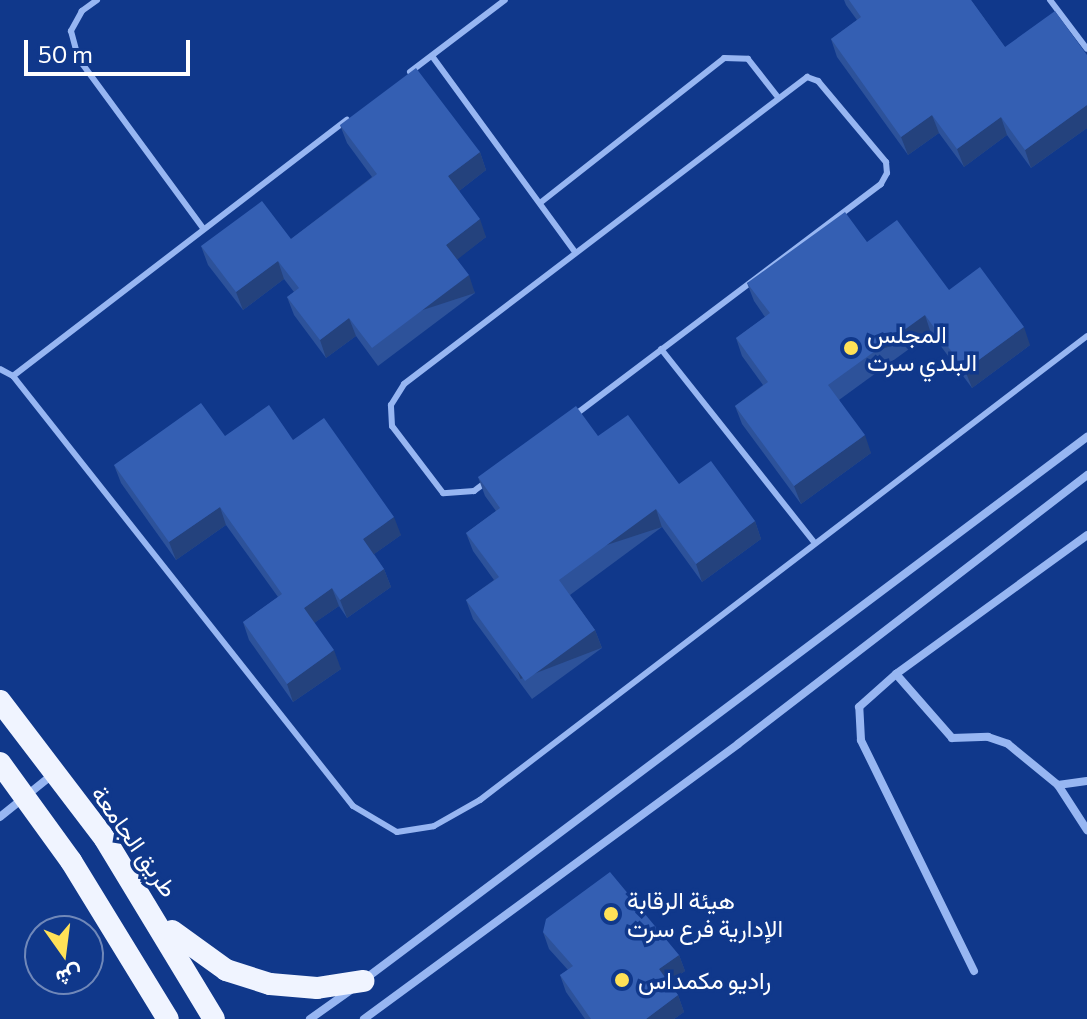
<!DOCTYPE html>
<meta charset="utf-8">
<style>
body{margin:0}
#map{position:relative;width:1087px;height:1019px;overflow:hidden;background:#10388b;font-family:Commissioner,Vazirmatn,sans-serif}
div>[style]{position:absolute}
.service>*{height:6px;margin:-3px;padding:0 3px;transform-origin:3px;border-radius:3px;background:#97b6f2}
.minor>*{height:8px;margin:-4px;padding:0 4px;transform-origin:4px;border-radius:4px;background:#97b6f2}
.trunk>*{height:22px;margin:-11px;padding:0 11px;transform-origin:11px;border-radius:11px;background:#f0f4ff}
.wall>*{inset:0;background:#2d529a}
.shaded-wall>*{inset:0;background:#24427d;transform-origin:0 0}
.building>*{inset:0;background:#345fb3}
.dots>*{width:22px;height:22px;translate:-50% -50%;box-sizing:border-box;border:4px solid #10388b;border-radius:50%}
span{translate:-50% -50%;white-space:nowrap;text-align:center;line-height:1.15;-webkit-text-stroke:7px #10388b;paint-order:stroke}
.poi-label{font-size:24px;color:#fff}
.left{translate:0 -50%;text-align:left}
.street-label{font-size:24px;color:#fff}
.north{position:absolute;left:24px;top:915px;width:80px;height:80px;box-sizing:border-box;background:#10388b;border:2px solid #7088b9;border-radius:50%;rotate:166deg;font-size:22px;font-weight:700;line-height:32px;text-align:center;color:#fff}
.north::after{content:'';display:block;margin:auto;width:28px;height:36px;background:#ffe157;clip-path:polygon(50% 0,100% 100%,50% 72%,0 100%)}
.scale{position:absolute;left:24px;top:40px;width:166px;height:36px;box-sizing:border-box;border:4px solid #fff;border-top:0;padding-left:10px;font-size:24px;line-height:28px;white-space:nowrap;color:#fff;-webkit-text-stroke:6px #10388b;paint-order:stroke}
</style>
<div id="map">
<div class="service">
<i style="left:97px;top:0;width:19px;rotate:144deg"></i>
<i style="left:82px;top:11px;width:23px;rotate:119deg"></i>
<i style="left:71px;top:31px;width:28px;rotate:75deg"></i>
<i style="left:78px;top:58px;width:211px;rotate:53.7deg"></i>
<i style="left:1050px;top:0;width:61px;rotate:52.9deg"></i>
<i style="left:432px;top:56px;width:243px;rotate:53.9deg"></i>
<i style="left:410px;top:72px;width:119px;rotate:-37.2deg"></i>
<i style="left:807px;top:77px;width:12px;rotate:20deg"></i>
<i style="left:818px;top:81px;width:106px;rotate:50deg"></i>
<i style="left:886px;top:162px;width:11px;rotate:85deg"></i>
<i style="left:887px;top:173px;width:13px;rotate:119deg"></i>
<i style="left:881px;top:184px;width:510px;rotate:142.97deg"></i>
<i style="left:474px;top:491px;width:31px;rotate:176deg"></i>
<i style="left:443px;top:493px;width:84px;rotate:-127.3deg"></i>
<i style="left:392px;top:426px;width:21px;rotate:-93deg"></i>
<i style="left:391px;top:405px;width:25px;rotate:-58deg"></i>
<i style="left:404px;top:384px;width:507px;rotate:-37.3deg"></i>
<i style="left:540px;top:203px;width:234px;rotate:-38.2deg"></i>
<i style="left:724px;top:58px;width:24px;rotate:2deg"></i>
<i style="left:748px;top:59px;width:47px;rotate:51.9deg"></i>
<i style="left:661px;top:349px;width:245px;rotate:51.6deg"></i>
<i style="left:0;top:369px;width:15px;rotate:28deg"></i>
<i style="left:13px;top:376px;width:548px;rotate:51.67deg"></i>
<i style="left:353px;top:806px;width:51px;rotate:30.6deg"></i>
<i style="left:397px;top:832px;width:37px;rotate:-9deg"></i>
<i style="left:434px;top:826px;width:53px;rotate:-29.5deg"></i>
<i style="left:480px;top:800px;width:764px;rotate:-37.39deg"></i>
<i style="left:13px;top:376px;width:421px;rotate:-37.5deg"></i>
</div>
<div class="minor">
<i style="left:896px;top:674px;width:85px;rotate:48.8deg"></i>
<i style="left:952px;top:738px;width:36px;rotate:-2deg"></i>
<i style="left:988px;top:737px;width:21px;rotate:19deg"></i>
<i style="left:1008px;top:744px;width:65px;rotate:39.4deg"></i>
<i style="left:1058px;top:785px;width:54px;rotate:57.2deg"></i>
<i style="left:1058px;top:785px;width:29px;rotate:-8deg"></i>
<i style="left:0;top:817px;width:67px;rotate:-38.9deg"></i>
<i style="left:974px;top:971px;width:257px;rotate:-116.1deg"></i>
<i style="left:861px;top:740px;width:33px;rotate:-93deg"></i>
<i style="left:859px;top:707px;width:50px;rotate:-41.7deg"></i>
<i style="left:896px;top:674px;width:236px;rotate:-36deg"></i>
<i style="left:365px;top:979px;width:903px;rotate:-36.9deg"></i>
<i style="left:310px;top:1019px;width:50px;rotate:-35.3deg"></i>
<i style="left:364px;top:1019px;width:464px;rotate:-36.3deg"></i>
<i style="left:738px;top:744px;width:441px;rotate:-37.6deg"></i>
</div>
<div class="trunk">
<i style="left:0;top:701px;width:173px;rotate:52.7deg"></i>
<i style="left:105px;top:839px;width:210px;rotate:58.8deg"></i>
<i style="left:0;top:763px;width:121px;rotate:54.1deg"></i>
<i style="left:71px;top:861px;width:185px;rotate:58.5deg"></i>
<i style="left:172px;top:931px;width:67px;rotate:35.8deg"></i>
<i style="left:226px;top:970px;width:46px;rotate:17.7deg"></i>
<i style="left:270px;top:984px;width:47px;rotate:4.9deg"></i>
<i style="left:317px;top:988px;width:47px;rotate:-8.7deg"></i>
</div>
<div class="wall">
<i style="clip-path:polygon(844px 0,971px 0,1005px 47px,1087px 55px,1087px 128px,1031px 168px,1007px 135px,964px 167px,939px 133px,908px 155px,837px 57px,831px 39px,857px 20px,846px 5px)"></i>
<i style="clip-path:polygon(340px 125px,480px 152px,486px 170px,459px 191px,486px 237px,457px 259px,475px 293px,378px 366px,356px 336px,326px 358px,294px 315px,287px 297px,294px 292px,284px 279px,243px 310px,208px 265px,201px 246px,291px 239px,372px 177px,347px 143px)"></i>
<i style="clip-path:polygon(867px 242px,949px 290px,1030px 345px,972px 388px,931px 333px,839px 400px,871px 453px,801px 504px,742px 424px,735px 406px,763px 385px,742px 356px,736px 338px,765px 317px,754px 301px,747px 283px)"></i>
<i style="clip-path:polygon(225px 436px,293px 440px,401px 535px,374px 554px,384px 569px,391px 587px,347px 618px,339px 606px,314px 623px,341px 669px,293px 702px,249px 640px,243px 622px,278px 597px,226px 525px,176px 560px,121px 483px,114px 465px)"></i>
<i style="clip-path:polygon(598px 436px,679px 484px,755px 521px,761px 539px,702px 582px,662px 527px,570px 595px,595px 630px,602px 648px,532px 699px,473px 619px,466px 600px,494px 580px,473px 551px,466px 533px,496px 511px,485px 496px,478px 477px)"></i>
<i style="clip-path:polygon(543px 932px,679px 955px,685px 971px,669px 982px,678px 995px,684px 1012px,674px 1019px,585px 1019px,566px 992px,560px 975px,568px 970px,549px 949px)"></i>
</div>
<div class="shaded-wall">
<i style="clip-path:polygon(1087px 105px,1087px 128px,1031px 168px,1025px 150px)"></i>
<i style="clip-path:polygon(932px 115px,939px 133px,908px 155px,901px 137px)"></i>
<i style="clip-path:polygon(1001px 117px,1007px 135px,964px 167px,957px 149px)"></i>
<i style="clip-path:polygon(480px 152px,486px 170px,454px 195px,448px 176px)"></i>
<i style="clip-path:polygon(480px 219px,486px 237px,453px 263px,446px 245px)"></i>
<i style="clip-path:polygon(278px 261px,284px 279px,243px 310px,236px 292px)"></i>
<i style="left:469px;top:275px;width:19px;height:121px;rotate:72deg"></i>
<i style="left:925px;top:315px;width:19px;height:120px;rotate:72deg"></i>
<i style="clip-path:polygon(349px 318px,356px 336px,326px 358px,320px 340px)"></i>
<i style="clip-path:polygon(1024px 327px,1030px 345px,972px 388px,965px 370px)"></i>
<i style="clip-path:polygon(865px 435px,871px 453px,801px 504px,794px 486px)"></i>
<i style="clip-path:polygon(220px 507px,226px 525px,176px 560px,169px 542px)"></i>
<i style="left:656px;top:509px;width:19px;height:120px;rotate:72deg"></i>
<i style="clip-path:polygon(394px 517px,401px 535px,370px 557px,363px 539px)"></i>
<i style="clip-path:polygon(755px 521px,761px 539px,702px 582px,696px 564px)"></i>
<i style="clip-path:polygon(384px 569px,391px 587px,347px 618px,340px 600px)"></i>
<i style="clip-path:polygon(332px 588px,339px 606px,310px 626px,304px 608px)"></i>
<i style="left:595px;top:630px;width:19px;height:87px;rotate:69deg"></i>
<i style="clip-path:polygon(334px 650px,341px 669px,293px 702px,287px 684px)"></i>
<i style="clip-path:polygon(679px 955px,685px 971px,665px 985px,659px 969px)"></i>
<i style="clip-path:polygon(678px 995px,684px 1012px,674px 1019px,646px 1019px)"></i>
</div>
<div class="building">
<i style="clip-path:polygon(849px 0,971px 0,1005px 47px,1055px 11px,1087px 55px,1087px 105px,1025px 150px,1001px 117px,957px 149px,932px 115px,901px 137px,831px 39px,861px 17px)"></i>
<i style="clip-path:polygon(416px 68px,480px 152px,448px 176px,480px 219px,446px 245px,469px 275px,372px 348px,349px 318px,320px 340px,287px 297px,299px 288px,278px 261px,236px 292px,201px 246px,262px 201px,291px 239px,377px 174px,340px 125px)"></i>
<i style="clip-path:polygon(845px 212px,867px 242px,897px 220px,949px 290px,980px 267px,1024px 327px,965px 370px,925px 315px,828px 385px,865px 435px,794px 486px,735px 406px,768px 382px,736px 338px,770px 313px,747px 283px)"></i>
<i style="clip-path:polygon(201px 403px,225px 436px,269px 405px,293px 440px,324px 418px,394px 517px,363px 539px,384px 569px,340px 600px,332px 588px,304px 608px,334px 650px,287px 684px,243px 622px,282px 594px,220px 507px,169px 542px,114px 465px)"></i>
<i style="clip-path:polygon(576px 406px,598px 436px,628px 415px,679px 484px,711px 461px,755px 521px,696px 564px,656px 509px,559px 580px,595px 630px,525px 681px,466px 600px,499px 577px,466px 533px,500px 508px,478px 477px)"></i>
<i style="clip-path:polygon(610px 872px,679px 955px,659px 969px,678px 995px,646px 1019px,591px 1019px,560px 975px,573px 966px,543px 932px,546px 919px)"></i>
</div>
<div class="dots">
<i style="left:851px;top:348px;background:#ffe157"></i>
<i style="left:611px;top:914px;background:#ffe157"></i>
<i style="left:622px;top:980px;background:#ffe157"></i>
</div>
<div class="poi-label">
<span class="left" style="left:867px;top:348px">المجلس<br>البلدي سرت</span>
<span class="left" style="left:627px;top:914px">هيئة الرقابة<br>الإدارية فرع سرت</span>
<span class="left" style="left:638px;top:980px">راديو مكمداس</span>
</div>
<div class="street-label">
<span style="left:135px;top:841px;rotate:55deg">طريق الجامعة</span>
</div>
<div class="north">ش</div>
<div class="scale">50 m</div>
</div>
